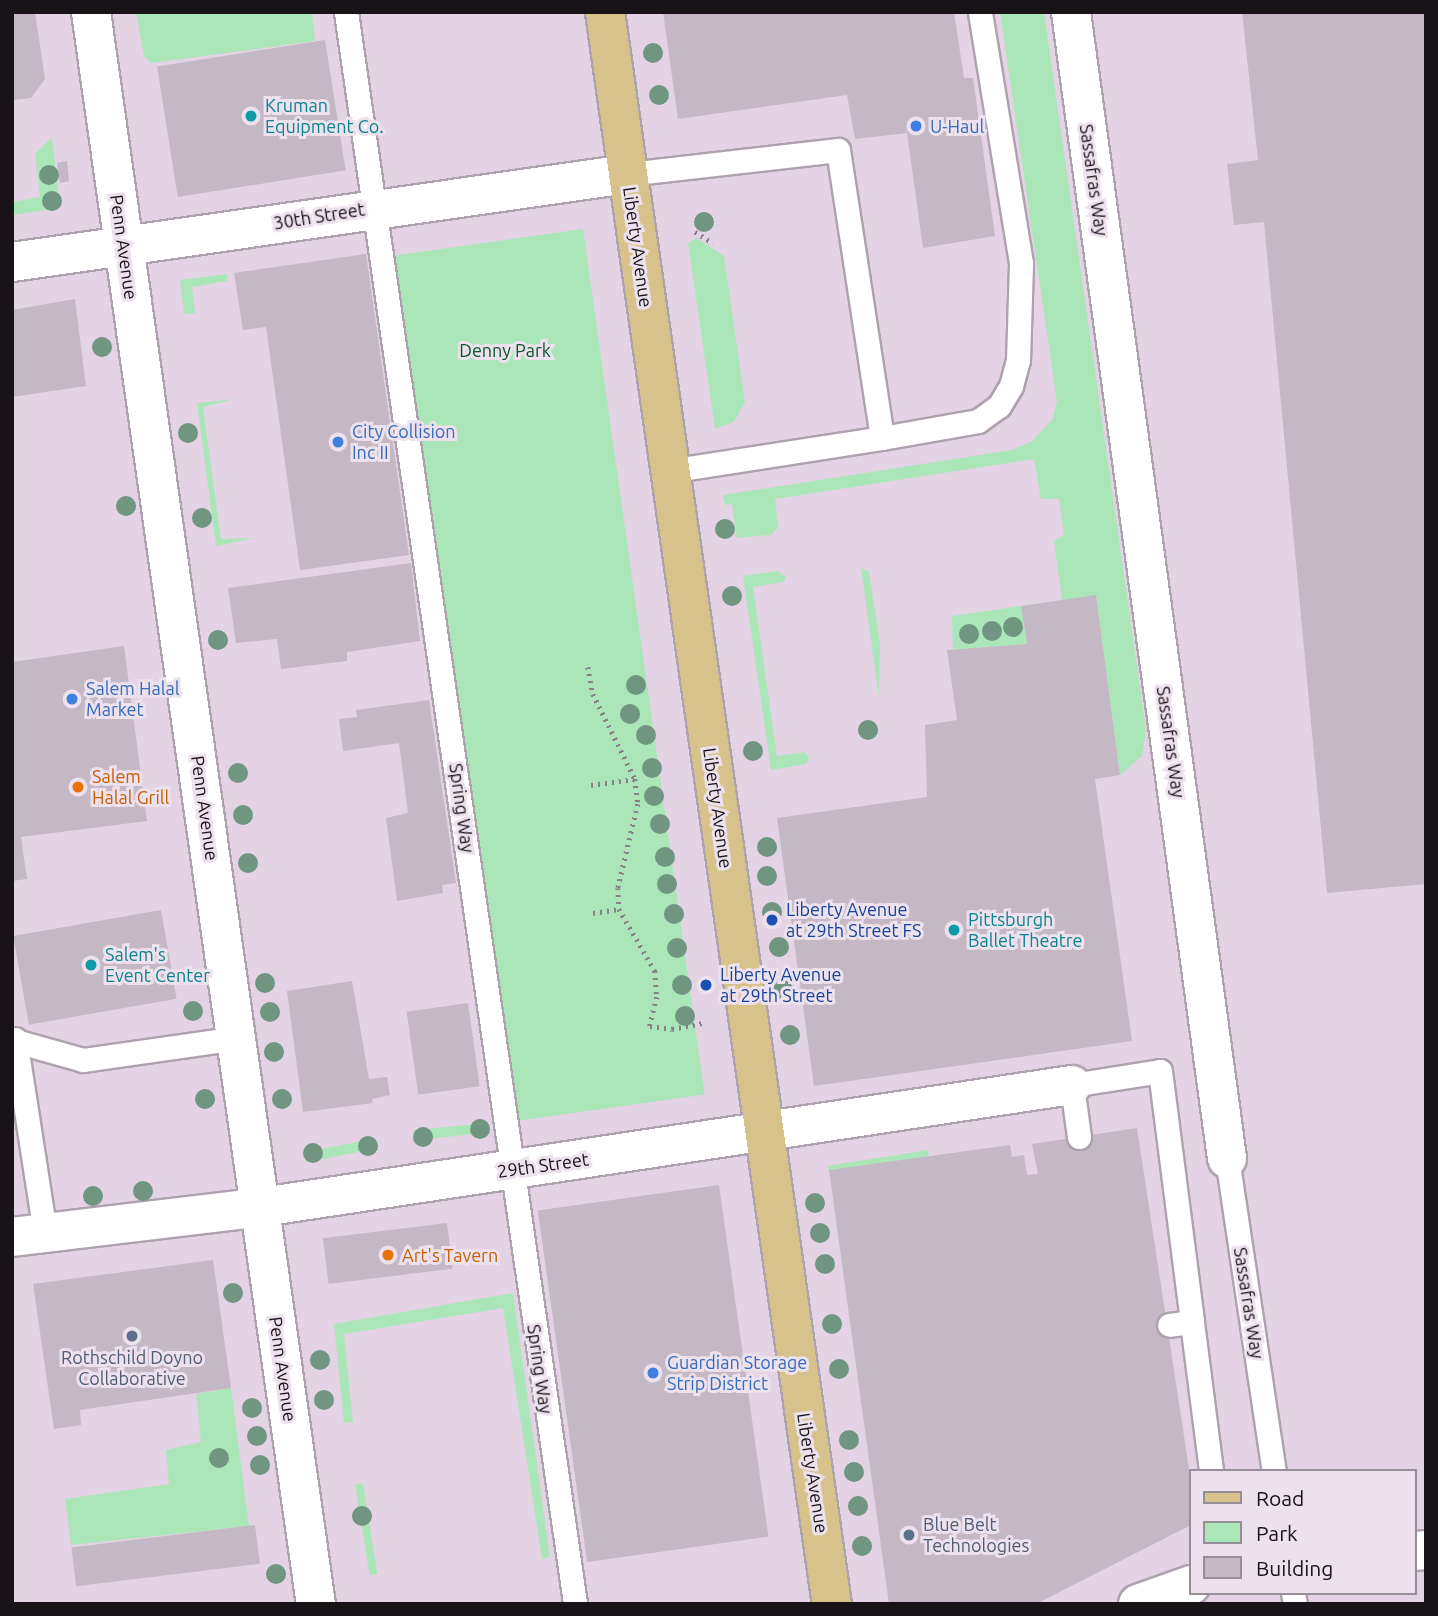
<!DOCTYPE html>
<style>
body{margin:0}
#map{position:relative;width:1438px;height:1616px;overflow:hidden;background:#ece1ec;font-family:Ubuntu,sans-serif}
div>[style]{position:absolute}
.built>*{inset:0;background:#e4d3e4}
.green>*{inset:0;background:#abe6b8;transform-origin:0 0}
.building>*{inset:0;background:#c3b8c3;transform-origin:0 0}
.path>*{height:4.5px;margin-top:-2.25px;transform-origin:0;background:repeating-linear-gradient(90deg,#878087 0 2px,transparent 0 7px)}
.roads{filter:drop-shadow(2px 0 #ada2ad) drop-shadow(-2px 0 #ada2ad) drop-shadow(0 2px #ada2ad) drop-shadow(0 -2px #ada2ad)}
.lane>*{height:23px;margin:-11.5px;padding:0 11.5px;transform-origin:11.5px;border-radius:11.5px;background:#fff}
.street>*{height:38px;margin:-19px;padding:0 19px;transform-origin:19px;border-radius:19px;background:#fff}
.secondary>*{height:38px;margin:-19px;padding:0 19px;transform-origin:19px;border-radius:19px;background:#fff}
.primary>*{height:38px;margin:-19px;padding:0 19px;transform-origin:19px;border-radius:19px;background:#d8c28b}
.trees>*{width:20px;height:20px;margin:-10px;border-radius:50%;background:#709581}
.dots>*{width:19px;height:19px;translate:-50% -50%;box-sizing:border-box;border:4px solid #ece1ec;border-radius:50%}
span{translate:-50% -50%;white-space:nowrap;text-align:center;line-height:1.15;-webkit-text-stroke:6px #ece1ec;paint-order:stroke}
.culture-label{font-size:18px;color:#0d838f}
.left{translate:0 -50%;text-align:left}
.shop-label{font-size:18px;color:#366cbe}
.street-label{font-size:18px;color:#171317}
.park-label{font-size:18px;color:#0a572a}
.food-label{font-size:18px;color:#c56008}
.transit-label{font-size:18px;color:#164399}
.service-label{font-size:18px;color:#4e5e75}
.frame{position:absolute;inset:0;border:14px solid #171317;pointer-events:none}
.legend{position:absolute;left:1189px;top:1469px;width:228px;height:126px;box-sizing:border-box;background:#ece1ec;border:2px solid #978f97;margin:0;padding:9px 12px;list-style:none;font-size:21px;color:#171317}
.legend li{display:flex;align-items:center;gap:14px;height:35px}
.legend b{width:35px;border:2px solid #978f97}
</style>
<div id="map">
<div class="built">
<i style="clip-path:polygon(evenodd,12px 12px,1426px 12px,1426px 1604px,12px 1604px,12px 12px,1191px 1471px,1415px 1471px,1415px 1593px,1191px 1593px,1191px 1471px)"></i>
</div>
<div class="green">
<i style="clip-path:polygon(136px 12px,312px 12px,315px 41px,151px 63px,144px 56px)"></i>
<i style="clip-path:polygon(1000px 12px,1044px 12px,1146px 730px,1142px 756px,1120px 775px,1096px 596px,1062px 600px,1054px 541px,1064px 535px,1059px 499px,1041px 499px,1034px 459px,775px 499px,778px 527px,771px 535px,737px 538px,732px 504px,725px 505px,723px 495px,1012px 450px,1031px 442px,1052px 420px,1057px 402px)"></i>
<i style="clip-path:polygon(52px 137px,60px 208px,12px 215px,12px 202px,40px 197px,35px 154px)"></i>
<i style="left:583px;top:229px;width:874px;height:190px;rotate:82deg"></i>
<i style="clip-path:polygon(697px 238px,724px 256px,745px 402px,734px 422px,715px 429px,688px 243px)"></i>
<i style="clip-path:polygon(227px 274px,227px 281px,192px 287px,195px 313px,184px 314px,180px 280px)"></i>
<i style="clip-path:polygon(235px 399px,203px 407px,221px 539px,255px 538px,216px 546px,197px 403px)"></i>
<i style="clip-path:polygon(861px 568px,869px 572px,880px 643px,879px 698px)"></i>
<i style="clip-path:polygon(778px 571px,786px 577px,784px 582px,753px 587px,777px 756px,804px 752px,809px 758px,806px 764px,771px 770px,743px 576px)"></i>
<i style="clip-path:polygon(1021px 606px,1027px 644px,953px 650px,952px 616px)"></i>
<i style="left:484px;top:1123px;width:10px;height:71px;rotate:84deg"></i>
<i style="left:373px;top:1139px;width:10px;height:70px;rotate:79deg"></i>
<i style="left:928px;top:1150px;width:6px;height:101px;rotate:81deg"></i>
<i style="clip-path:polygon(513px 1293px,550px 1557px,542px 1559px,503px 1308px,344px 1334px,353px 1422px,344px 1423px,334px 1324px)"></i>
<i style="clip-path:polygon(231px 1388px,249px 1526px,71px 1545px,65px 1499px,169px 1484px,166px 1450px,201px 1442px,196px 1394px)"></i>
<i style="left:363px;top:1483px;width:92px;height:8px;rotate:81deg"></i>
</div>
<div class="building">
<i style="clip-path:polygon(12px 12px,35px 12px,45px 79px,31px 98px,12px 100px)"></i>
<i style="clip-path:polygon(663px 12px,954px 12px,964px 78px,973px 78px,995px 236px,923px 248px,907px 133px,855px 139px,847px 95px,678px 119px)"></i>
<i style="clip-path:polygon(1242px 12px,1426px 12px,1426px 884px,1327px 893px,1264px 222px,1234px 225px,1227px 164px,1258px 160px)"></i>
<i style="left:325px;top:40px;width:132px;height:170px;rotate:81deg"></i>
<i style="clip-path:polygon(67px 161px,69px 181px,60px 183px,57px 163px)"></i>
<i style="clip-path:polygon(366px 254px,409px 555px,300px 570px,266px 327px,243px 330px,234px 273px)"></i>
<i style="clip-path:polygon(75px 299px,86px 386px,12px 397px,12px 310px)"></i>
<i style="clip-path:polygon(411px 563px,420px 641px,347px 652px,347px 661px,281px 669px,277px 639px,236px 643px,228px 588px)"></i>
<i style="clip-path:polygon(1096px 595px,1120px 775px,1095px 779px,1132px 1041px,814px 1086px,777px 818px,927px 797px,925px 725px,957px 720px,947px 650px,1027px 644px,1021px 606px)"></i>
<i style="clip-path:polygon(124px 646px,147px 821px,21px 837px,27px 879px,12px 881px,12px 662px)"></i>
<i style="clip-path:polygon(429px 700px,456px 883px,442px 885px,443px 893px,397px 901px,386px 818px,408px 813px,399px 743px,343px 751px,339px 719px,357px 717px,356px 710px)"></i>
<i style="left:161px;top:910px;width:90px;height:150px;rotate:80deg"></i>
<i style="clip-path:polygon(352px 981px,369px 1079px,387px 1077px,390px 1095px,372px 1099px,373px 1103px,303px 1112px,287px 991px)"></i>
<i style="left:468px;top:1003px;width:84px;height:62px;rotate:82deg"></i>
<i style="clip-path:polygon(1137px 1128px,1191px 1482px,1191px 1525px,1036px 1604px,889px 1604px,829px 1170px,1010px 1145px,1012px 1157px,1024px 1155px,1027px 1175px,1038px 1174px,1032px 1144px)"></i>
<i style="left:719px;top:1185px;width:355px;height:183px;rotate:82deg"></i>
<i style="left:447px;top:1223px;width:46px;height:125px;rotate:83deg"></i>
<i style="clip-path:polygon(213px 1260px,231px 1388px,80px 1410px,81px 1425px,54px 1429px,33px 1284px)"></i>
<i style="left:255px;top:1525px;width:39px;height:185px;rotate:83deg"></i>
</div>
<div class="path">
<i style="left:695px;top:232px;width:21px;rotate:31deg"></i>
<i style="left:588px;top:667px;width:27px;rotate:80deg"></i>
<i style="left:593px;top:694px;width:95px;rotate:63.7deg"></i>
<i style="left:591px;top:785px;width:44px;rotate:-7.8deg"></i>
<i style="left:635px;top:779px;width:25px;rotate:83deg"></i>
<i style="left:638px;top:804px;width:86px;rotate:103.4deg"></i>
<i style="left:618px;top:888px;width:21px;rotate:87deg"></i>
<i style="left:593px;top:913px;width:26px;rotate:-9deg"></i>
<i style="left:619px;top:909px;width:72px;rotate:59.9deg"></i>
<i style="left:655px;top:971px;width:26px;rotate:86deg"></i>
<i style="left:657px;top:997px;width:30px;rotate:104deg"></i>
<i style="left:650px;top:1026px;width:22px;rotate:8deg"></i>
<i style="left:672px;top:1029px;width:32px;rotate:-11deg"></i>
</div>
<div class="roads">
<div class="lane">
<i style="left:346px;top:12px;width:1608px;rotate:81.81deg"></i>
<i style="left:627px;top:174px;width:212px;rotate:-6.5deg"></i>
<i style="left:838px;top:150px;width:291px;rotate:81.3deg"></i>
<i style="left:882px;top:438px;width:215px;rotate:171.2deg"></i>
<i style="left:882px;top:438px;width:97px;rotate:-10deg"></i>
<i style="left:978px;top:421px;width:26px;rotate:-36deg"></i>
<i style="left:999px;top:406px;width:23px;rotate:-59deg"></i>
<i style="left:1011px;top:386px;width:27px;rotate:-75deg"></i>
<i style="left:1018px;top:360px;width:97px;rotate:-88.2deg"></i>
<i style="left:1021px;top:263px;width:254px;rotate:-99.3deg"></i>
<i style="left:15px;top:1039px;width:196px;rotate:81.2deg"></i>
<i style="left:12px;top:1040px;width:74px;rotate:15.7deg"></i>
<i style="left:83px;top:1060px;width:156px;rotate:-8.1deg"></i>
<i style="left:1079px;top:1137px;width:52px;rotate:-97.7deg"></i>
<i style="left:1072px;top:1085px;width:89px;rotate:-9deg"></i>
<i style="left:1160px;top:1071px;width:253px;rotate:82.7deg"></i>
<i style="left:1192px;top:1322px;width:23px;rotate:173deg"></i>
<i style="left:1227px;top:1158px;width:317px;rotate:81.5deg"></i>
<i style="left:1192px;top:1322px;width:150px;rotate:82.7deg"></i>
<i style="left:1293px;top:1593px;width:11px;rotate:80deg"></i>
</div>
<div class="street">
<i style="left:1071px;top:12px;width:1157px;rotate:82.25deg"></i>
<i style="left:12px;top:262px;width:621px;rotate:-8.14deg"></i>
<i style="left:12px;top:1237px;width:252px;rotate:-6.8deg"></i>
<i style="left:262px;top:1207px;width:819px;rotate:-8.57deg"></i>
</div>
<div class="secondary">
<i style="left:91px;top:12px;width:1608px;rotate:81.96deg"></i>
<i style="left:1415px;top:1551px;width:11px;rotate:-5deg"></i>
<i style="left:1138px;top:1604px;width:56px;rotate:-19.7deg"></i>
</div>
<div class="primary">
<i style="left:605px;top:12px;width:1608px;rotate:81.89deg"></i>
</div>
</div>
<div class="trees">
<i style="left:653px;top:53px"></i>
<i style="left:659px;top:95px"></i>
<i style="left:49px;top:175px"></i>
<i style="left:52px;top:201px"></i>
<i style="left:704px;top:222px"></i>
<i style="left:102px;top:347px"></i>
<i style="left:188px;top:433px"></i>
<i style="left:126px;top:506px"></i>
<i style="left:202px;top:518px"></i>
<i style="left:725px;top:529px"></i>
<i style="left:732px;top:596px"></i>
<i style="left:1013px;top:627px"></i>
<i style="left:992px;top:631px"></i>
<i style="left:969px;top:634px"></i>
<i style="left:218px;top:640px"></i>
<i style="left:636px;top:685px"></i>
<i style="left:630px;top:714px"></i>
<i style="left:868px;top:730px"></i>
<i style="left:646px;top:735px"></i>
<i style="left:753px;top:751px"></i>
<i style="left:652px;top:768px"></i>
<i style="left:238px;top:773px"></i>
<i style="left:654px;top:796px"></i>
<i style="left:243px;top:815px"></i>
<i style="left:660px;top:824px"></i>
<i style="left:767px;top:847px"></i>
<i style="left:665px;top:857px"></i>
<i style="left:248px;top:863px"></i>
<i style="left:767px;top:876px"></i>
<i style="left:667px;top:884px"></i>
<i style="left:772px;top:912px"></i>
<i style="left:674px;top:914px"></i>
<i style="left:779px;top:947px"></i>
<i style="left:677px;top:948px"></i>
<i style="left:265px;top:983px"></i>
<i style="left:682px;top:985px"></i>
<i style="left:783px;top:990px"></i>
<i style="left:193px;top:1011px"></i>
<i style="left:270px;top:1012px"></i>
<i style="left:685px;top:1016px"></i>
<i style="left:790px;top:1035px"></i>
<i style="left:274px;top:1052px"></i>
<i style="left:205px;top:1099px"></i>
<i style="left:282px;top:1099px"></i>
<i style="left:480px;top:1129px"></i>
<i style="left:423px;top:1137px"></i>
<i style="left:368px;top:1146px"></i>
<i style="left:313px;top:1153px"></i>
<i style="left:143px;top:1191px"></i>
<i style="left:93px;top:1196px"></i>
<i style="left:815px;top:1203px"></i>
<i style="left:820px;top:1233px"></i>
<i style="left:825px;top:1264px"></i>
<i style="left:233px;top:1293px"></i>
<i style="left:832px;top:1324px"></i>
<i style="left:320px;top:1360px"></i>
<i style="left:839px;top:1369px"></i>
<i style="left:324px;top:1400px"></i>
<i style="left:252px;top:1408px"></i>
<i style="left:257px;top:1436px"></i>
<i style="left:849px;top:1440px"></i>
<i style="left:219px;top:1458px"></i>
<i style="left:260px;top:1465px"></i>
<i style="left:854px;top:1472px"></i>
<i style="left:858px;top:1506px"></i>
<i style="left:362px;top:1516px"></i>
<i style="left:862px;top:1546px"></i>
<i style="left:276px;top:1574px"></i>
</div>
<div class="dots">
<i style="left:251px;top:116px;background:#0f9aa8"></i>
<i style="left:916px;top:126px;background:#3f7fe0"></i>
<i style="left:338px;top:442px;background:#3f7fe0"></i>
<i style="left:72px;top:699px;background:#3f7fe0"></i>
<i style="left:78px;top:787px;background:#e8710a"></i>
<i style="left:772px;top:920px;background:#1a4fb4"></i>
<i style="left:954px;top:930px;background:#0f9aa8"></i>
<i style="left:91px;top:965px;background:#0f9aa8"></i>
<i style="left:706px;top:985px;background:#1a4fb4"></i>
<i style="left:388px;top:1255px;background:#e8710a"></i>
<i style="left:132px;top:1336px;background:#5c6f8a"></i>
<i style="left:653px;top:1373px;background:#3f7fe0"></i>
<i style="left:909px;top:1535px;background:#5c6f8a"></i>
</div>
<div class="culture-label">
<span class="left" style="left:265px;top:116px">Kruman<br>Equipment Co.</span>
<span class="left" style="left:968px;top:930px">Pittsburgh<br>Ballet Theatre</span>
<span class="left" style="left:105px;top:965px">Salem's<br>Event Center</span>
</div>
<div class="shop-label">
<span class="left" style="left:930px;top:126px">U-Haul</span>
<span class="left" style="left:352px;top:442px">City Collision<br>Inc II</span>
<span class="left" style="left:86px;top:699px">Salem Halal<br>Market</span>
<span class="left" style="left:667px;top:1373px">Guardian Storage<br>Strip District</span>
</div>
<div class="street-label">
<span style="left:1094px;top:180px;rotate:82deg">Sassafras Way</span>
<span style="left:319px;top:216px;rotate:-9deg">30th Street</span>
<span style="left:124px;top:247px;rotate:82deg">Penn Avenue</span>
<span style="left:638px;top:247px;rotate:82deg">Liberty Avenue</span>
<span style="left:1171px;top:742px;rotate:82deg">Sassafras Way</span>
<span style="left:205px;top:808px;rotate:82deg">Penn Avenue</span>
<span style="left:462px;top:808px;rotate:82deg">Spring Way</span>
<span style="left:718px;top:808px;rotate:82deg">Liberty Avenue</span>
<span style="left:543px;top:1165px;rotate:-8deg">29th Street</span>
<span style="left:1249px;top:1303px;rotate:81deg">Sassafras Way</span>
<span style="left:283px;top:1369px;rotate:82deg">Penn Avenue</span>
<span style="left:540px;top:1369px;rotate:82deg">Spring Way</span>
<span style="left:813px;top:1473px;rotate:81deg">Liberty Avenue</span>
</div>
<div class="park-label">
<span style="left:505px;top:350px">Denny Park</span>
</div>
<div class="food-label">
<span class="left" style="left:92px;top:787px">Salem<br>Halal Grill</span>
<span class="left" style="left:402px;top:1255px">Art's Tavern</span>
</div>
<div class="transit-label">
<span class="left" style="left:786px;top:920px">Liberty Avenue<br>at 29th Street FS</span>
<span class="left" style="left:720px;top:985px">Liberty Avenue<br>at 29th Street</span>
</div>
<div class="service-label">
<span style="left:132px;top:1368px">Rothschild Doyno<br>Collaborative</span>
<span class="left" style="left:923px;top:1535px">Blue Belt<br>Technologies</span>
</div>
<div class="frame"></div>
<ul class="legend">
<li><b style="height:9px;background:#d8c28b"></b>Road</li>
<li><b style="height:19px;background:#abe6b8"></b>Park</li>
<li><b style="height:19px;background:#c3b8c3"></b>Building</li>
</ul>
</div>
